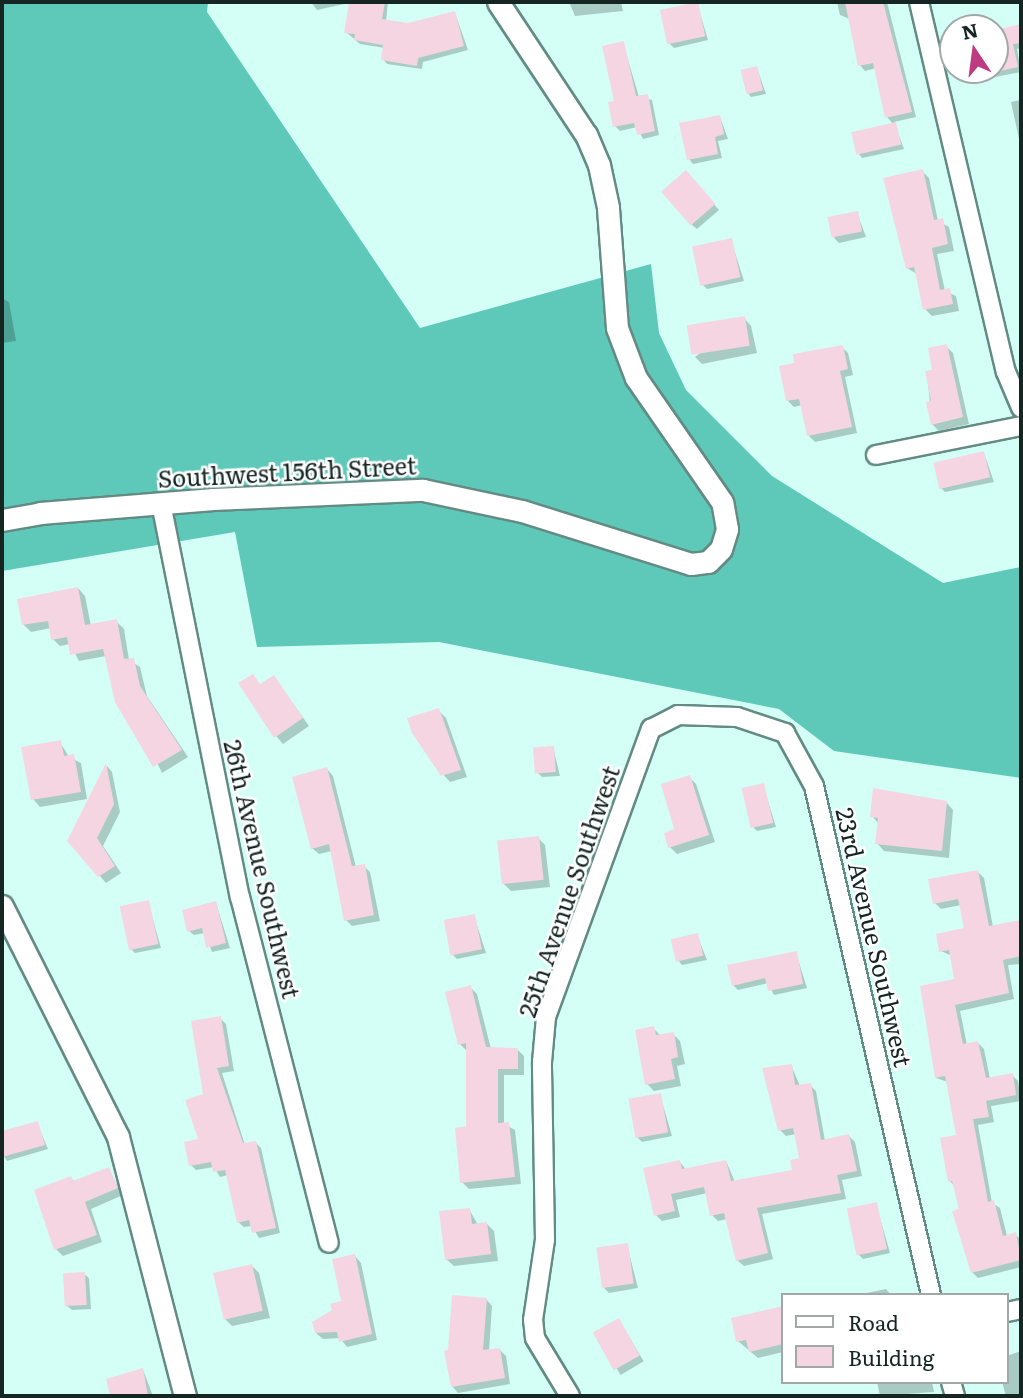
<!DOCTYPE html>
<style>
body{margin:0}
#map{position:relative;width:1023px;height:1398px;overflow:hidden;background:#d3fff6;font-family:Literata,serif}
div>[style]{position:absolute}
.forest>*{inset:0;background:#5fc9b9}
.shadow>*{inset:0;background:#0003;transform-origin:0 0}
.building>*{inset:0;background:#f6d5e2;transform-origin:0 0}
.roads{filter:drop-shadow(2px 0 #638b84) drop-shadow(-2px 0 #638b84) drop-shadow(0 2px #638b84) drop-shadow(0 -2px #638b84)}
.minor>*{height:18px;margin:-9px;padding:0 9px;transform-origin:9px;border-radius:9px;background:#fff}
.tertiary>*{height:21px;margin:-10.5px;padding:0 10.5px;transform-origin:10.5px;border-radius:10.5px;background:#fff}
span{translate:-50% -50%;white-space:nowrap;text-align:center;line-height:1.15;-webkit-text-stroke:5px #fff;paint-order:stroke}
.street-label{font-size:24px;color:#142522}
.frame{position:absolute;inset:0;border:4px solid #142522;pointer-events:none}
.legend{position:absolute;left:781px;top:1293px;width:228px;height:91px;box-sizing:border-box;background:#fff;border:2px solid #a1a8a7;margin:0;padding:9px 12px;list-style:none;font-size:21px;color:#142522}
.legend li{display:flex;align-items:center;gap:14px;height:35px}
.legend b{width:35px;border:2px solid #a1a8a7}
.north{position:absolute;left:939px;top:14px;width:70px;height:70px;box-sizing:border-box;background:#fff;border:2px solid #a1a8a7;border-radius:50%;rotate:347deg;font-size:19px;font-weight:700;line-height:28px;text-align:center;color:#142522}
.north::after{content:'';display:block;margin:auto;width:24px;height:32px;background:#be3b81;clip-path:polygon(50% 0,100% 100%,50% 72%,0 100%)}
</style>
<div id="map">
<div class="forest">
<i style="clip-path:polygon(2px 2px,208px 2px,207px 12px,420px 328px,651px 264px,659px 333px,686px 390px,772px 476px,943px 583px,1021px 567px,1021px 778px,834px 751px,779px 709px,439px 642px,257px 647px,235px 532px,2px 571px)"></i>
</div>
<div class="shadow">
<i style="clip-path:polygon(311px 2px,349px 2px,349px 3px,317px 10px)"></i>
<i style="clip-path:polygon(351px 2px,388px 2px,386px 21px,408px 24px,455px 13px,468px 50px,423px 62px,422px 69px,387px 64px,383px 59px,385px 48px,360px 44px,346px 32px)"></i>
<i style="clip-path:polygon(569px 2px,621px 2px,623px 11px,575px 16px)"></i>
<i style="clip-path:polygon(837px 2px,887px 2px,916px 117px,894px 122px,904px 149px,862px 158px,858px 153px,893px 124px,887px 117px,876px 68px,865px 71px,860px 65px,850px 19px,840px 15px)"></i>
<i style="clip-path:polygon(697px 3px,708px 40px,674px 48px,669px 43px)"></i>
<i style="clip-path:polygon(1021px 25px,1021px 48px,1017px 49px,1021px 72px,995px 77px,990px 70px,995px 70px,995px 31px)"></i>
<i style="clip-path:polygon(623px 43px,639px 97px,652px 100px,659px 135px,643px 139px,637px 127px,620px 131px,615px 126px)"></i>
<i style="clip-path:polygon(757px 68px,766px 94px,751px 97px,747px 92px)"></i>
<i style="clip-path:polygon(1021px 100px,1021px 148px,1011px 102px)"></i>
<i style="clip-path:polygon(720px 117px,728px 139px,718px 141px,722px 158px,693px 164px,689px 159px)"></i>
<i style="clip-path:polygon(922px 171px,929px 178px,938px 221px,949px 227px,954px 251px,937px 254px,945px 291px,956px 296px,959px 311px,932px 316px,925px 309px,917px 274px,907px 268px)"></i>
<i style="clip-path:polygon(690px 177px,719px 210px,697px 229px,692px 225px)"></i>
<i style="clip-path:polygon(857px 213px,866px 237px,839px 243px,834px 238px)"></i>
<i style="clip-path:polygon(731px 240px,744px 281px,707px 289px,702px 284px)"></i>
<i style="clip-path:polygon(2px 298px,9px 302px,16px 341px,2px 343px)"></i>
<i style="clip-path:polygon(744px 318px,751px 326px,757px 353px,702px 364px,695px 357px)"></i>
<i style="clip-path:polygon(946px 346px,953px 353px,969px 424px,939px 431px,932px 424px,927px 373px,934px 371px)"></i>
<i style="clip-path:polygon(842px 347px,848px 353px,853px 375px,845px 377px,857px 433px,815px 442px,809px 436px,802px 405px,794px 407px,788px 401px,796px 364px)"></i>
<i style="clip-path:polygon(984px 453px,994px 482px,945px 492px,940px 487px)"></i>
<i style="clip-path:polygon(78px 588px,85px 596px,91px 626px,116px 621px,124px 629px,129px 660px,140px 667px,147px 696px,188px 757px,162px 773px,106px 656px,79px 661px,70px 644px,60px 646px,53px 639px,51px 628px,31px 632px,23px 624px)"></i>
<i style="clip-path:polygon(252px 676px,261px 686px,274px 677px,309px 726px,283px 744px,276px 736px)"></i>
<i style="clip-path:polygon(438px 710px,446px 718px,467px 777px,450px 782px,443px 774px)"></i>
<i style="clip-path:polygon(60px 742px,69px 757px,81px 763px,87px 799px,40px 807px,33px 799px)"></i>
<i style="clip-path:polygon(553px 747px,560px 776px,542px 777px,537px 772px)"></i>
<i style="clip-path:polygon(107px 766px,112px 772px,120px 812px,103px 846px,121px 873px,106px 883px,69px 840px)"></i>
<i style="clip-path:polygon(327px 769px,333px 776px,356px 867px,364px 866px,370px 872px,380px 921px,352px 926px,346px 920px,332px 851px,319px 854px,312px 848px)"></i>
<i style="clip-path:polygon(689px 777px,696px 784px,715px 842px,677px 854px,670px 847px)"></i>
<i style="clip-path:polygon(763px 785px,776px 827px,757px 831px,753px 827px)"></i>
<i style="clip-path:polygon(946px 802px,953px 810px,949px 858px,884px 851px,877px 843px,879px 824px,872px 816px)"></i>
<i style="clip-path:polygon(538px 838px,545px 845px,550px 887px,511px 891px,504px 884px)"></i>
<i style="clip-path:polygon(978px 872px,984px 878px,993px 927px,1021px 922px,1021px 964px,1008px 965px,1014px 999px,960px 1011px,967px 1045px,978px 1043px,984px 1049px,990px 1079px,1012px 1075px,1018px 1081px,1021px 1101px,991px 1106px,994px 1122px,978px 1125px,992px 1203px,1000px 1208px,1007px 1236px,1015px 1234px,1021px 1240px,1021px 1267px,978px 1278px,972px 1272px,955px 1187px,950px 1181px,958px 1137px,948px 1082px,936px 1078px,957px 980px,952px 956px,941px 951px,966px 930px,961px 905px,941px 909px,935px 903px)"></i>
<i style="clip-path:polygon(148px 902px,161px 948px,135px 953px,131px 949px)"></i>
<i style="clip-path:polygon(216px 903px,230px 948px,212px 952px,205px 933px,194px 935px,189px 931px)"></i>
<i style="clip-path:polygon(474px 916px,486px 953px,457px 959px,452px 954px)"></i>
<i style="clip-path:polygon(697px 935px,707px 960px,682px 965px,678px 960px)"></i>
<i style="clip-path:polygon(796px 953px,807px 988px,774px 995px,768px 983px,738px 990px,733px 985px)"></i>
<i style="clip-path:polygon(470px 987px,477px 994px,491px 1049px,517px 1049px,524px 1056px,524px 1075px,504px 1075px,504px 1124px,515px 1130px,521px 1184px,469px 1189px,462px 1182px,468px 1128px,467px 1051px,460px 1044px)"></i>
<i style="clip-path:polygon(220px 1018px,226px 1024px,234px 1071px,222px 1073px,245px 1145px,255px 1142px,261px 1148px,280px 1233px,259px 1238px,252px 1226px,244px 1227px,238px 1222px,228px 1175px,220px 1177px,214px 1167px,196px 1170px,191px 1165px,200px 1140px)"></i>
<i style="clip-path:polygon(653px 1028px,661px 1036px,673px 1034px,680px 1041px,685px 1064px,677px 1066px,681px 1086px,654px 1091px,647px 1084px)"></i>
<i style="clip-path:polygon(791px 1065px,800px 1086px,810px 1085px,816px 1091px,825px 1141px,849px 1136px,855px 1142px,862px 1176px,842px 1180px,846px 1199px,762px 1214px,773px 1259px,744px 1266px,738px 1261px,727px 1219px,718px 1221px,712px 1215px,707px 1193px,676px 1200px,680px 1217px,662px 1221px,656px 1215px,680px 1162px,686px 1170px,726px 1161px,735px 1182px,794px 1171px,801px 1159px,796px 1134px,786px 1136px,780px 1130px)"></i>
<i style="clip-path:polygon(660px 1095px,672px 1136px,642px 1142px,637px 1137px)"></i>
<i style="clip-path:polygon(37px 1123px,48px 1149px,7px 1161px,2px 1153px,2px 1132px)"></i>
<i style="clip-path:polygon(108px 1169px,123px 1195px,91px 1209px,102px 1242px,63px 1256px,56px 1249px,71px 1178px,75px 1182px)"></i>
<i style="clip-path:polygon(876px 1204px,890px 1253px,863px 1259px,858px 1254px)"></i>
<i style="clip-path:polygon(469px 1209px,478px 1225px,487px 1224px,494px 1231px,498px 1261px,454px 1266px,446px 1259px)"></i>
<i style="clip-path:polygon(627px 1245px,638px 1288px,609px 1293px,604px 1288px)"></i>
<i style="clip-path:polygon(355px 1256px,361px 1263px,377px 1340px,347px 1347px,340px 1338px,323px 1339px,316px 1333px,343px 1303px)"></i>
<i style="clip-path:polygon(252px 1266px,259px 1273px,270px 1318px,232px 1326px,225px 1319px)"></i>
<i style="clip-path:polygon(84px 1274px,89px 1278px,91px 1309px,72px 1310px,67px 1306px)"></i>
<i style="clip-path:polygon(886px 1289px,891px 1295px,857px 1295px)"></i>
<i style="clip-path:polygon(486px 1299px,492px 1306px,489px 1351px,499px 1349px,506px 1356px,510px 1384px,458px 1393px,452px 1386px)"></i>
<i style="clip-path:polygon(783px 1308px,783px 1352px,758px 1358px,738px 1341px,733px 1319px)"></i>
<i style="left:619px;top:1320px;width:48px;height:27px;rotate:59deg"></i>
<i style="clip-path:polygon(1021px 1351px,1021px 1396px,1006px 1396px,1002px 1382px,1007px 1382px,1007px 1356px)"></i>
<i style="clip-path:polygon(143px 1370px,153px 1396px,111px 1396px,108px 1380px)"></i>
<i style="clip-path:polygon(877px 1382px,932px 1382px,934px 1392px,880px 1396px)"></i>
</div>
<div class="building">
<i style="clip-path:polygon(349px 2px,385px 2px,382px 19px,408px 23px,455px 11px,464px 46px,418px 58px,417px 66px,381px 60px,383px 45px,354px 40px,355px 34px,344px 33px)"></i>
<i style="left:698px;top:2px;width:35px;height:39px;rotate:78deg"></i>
<i style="clip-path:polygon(845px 2px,883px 2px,912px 112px,885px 118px,873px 63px,858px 66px)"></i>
<i style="clip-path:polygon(1021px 24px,1021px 43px,1013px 44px,1018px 67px,995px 72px,995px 30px)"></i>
<i style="clip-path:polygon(624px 41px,636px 96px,648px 94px,655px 131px,637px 135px,634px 123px,613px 127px,608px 102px,614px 101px,602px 46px)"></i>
<i style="left:757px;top:66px;width:25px;height:17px;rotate:76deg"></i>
<i style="clip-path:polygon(720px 115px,724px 134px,715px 137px,718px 154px,687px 160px,679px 123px)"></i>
<i style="left:896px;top:122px;width:23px;height:46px;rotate:77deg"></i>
<i style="clip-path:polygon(923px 169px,934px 220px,943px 218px,948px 244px,932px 248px,940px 290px,950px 288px,953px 304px,923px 310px,914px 267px,906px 269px,883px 178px)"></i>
<i style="left:686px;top:170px;width:45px;height:33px;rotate:49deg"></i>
<i style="left:858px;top:211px;width:21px;height:31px;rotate:79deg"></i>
<i style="left:732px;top:238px;width:40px;height:41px;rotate:78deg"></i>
<i style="left:745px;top:316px;width:30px;height:59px;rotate:81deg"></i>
<i style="clip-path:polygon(947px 344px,963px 417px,931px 425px,926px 402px,931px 401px,925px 371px,932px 370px,928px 348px)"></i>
<i style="clip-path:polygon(843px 345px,848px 369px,840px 371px,852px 427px,807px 436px,799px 399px,786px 401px,779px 366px,794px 363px,793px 354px)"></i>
<i style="left:984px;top:451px;width:27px;height:52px;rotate:77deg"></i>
<i style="clip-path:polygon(78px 587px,85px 625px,117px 619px,124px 659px,134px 658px,140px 686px,182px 750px,153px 767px,115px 702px,103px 649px,70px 655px,67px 637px,51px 640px,48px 621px,22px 625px,17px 599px)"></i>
<i style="clip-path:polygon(253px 674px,260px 684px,274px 675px,303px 718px,274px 738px,238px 683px)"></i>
<i style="clip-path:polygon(439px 708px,461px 770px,441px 776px,412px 733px,407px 718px)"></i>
<i style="clip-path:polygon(61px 740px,64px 756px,74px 754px,81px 792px,31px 800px,21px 747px)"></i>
<i style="left:554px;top:746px;width:26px;height:21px;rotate:86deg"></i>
<i style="clip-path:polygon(106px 763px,114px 804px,97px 838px,115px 866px,98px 877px,67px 841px)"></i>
<i style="clip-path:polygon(327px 767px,352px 866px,365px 864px,374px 915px,344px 921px,329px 844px,311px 849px,292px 777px)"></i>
<i style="clip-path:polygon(690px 775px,709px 835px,668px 848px,664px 833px,674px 829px,661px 784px)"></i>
<i style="left:764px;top:783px;width:41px;height:23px;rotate:77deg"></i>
<i style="clip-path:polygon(873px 788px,947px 801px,942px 851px,875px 844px,878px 818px,870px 817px)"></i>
<i style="left:539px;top:836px;width:44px;height:42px;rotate:84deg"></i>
<i style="clip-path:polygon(978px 870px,989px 926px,1021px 920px,1021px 956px,1003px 960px,1009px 993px,955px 1005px,963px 1044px,978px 1041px,986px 1078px,1013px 1073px,1016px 1095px,986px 1101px,989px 1117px,973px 1119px,988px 1202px,994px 1200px,1003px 1236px,1016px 1232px,1021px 1260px,971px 1273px,952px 1211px,959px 1209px,952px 1181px,948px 1182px,940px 1138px,956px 1135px,945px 1076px,935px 1078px,920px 986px,954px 979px,949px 950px,939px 952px,936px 934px,964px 928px,958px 899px,933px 904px,928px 879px)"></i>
<i style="left:149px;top:900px;width:45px;height:30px;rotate:78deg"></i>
<i style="clip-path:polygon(216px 901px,226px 943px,206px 948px,202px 928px,187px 932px,182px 910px)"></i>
<i style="left:475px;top:914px;width:36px;height:32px;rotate:79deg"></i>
<i style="left:698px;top:933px;width:23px;height:28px;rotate:77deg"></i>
<i style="clip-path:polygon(797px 951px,803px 984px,768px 991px,765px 978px,732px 986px,727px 965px)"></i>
<i style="clip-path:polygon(471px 985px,486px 1047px,518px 1048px,518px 1069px,498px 1069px,498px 1123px,509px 1122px,515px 1177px,460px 1183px,455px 1128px,466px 1126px,466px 1043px,458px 1045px,445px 992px)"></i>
<i style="clip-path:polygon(221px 1016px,229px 1066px,217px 1068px,243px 1143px,256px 1141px,276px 1228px,252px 1233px,249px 1220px,237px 1223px,225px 1170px,213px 1172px,211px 1162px,189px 1166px,184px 1142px,198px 1139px,185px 1100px,203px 1094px,191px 1021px)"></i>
<i style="clip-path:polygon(654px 1026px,656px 1035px,674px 1032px,678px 1057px,671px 1059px,675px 1079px,645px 1085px,635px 1030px)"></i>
<i style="clip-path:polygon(792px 1064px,795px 1085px,811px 1083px,821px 1140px,849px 1134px,857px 1171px,837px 1175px,841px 1193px,757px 1208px,768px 1253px,736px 1261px,724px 1213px,710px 1216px,704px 1187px,671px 1194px,675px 1211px,654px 1216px,643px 1168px,680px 1160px,682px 1169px,726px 1160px,731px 1181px,792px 1170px,790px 1160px,799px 1158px,793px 1128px,778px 1131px,762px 1068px)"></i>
<i style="left:661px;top:1093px;width:40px;height:33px;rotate:80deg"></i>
<i style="clip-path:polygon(38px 1121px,45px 1145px,2px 1157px,2px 1131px)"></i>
<i style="clip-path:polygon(109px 1167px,118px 1188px,85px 1202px,97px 1235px,54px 1250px,34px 1190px,71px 1176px,73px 1181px)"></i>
<i style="left:877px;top:1202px;width:48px;height:31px;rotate:78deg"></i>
<i style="clip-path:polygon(470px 1208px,472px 1224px,487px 1222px,491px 1254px,445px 1260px,439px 1211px)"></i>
<i style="left:628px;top:1243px;width:41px;height:32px;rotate:82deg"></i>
<i style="clip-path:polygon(355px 1254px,372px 1334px,339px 1342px,337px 1332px,315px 1333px,312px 1322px,332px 1310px,330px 1304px,341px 1301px,332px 1259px)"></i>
<i style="left:252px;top:1264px;width:48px;height:40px;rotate:77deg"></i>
<i style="left:85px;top:1272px;width:33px;height:22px;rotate:87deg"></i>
<i style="clip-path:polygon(452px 1295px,487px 1298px,483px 1350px,500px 1348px,505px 1378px,451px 1387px,444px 1351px,448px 1350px)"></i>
<i style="clip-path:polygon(783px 1306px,783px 1344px,749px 1352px,746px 1340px,736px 1342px,731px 1318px)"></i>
<i style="left:619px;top:1318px;width:43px;height:30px;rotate:61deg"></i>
<i style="clip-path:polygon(143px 1368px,148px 1396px,110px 1396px,106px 1379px)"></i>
</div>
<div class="roads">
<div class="minor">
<i style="left:919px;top:2px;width:380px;rotate:76.8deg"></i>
<i style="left:1006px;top:372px;width:39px;rotate:67deg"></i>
<i style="left:876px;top:455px;width:148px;rotate:-11.3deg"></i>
<i style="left:161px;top:503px;width:402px;rotate:78.7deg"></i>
<i style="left:240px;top:897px;width:357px;rotate:75.6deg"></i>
<i style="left:1007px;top:1312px;width:14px;rotate:-12deg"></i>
<i style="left:951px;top:1382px;width:15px;rotate:74deg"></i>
<i style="left:570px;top:1396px;width:68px;rotate:-121.1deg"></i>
<i style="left:535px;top:1338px;width:18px;rotate:-96deg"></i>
<i style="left:533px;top:1320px;width:81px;rotate:-81.5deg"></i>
<i style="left:545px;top:1240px;width:178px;rotate:-91deg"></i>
<i style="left:542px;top:1062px;width:45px;rotate:-84.9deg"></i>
<i style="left:546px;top:1017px;width:307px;rotate:-70deg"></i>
<i style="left:651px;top:729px;width:30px;rotate:-27deg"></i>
<i style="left:678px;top:715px;width:59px;rotate:1.9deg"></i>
<i style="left:737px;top:717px;width:51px;rotate:18.4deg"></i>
<i style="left:785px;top:733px;width:60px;rotate:61.3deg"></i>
<i style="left:814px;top:786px;width:522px;rotate:77.05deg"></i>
</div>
<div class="tertiary">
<i style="left:2px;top:520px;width:39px;rotate:-10deg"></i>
<i style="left:40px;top:513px;width:174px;rotate:-4.6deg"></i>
<i style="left:213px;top:499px;width:210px;rotate:-2.5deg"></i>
<i style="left:423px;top:490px;width:101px;rotate:12deg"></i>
<i style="left:522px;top:511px;width:177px;rotate:17.4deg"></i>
<i style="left:691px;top:564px;width:17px;rotate:-7deg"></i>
<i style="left:708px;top:562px;width:18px;rotate:-45deg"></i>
<i style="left:721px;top:549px;width:21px;rotate:-73deg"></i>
<i style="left:727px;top:529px;width:27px;rotate:-100deg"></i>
<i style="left:722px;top:502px;width:151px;rotate:-124.7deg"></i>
<i style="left:636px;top:378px;width:53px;rotate:-110.8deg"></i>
<i style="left:617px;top:328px;width:121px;rotate:-94.3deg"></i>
<i style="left:608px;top:207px;width:43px;rotate:-102.1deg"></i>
<i style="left:599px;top:165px;width:33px;rotate:-113deg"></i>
<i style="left:586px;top:135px;width:159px;rotate:-123.5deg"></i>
<i style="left:2px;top:906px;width:258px;rotate:63.3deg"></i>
<i style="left:118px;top:1137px;width:268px;rotate:75.5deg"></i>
</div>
</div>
<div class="street-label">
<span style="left:287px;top:471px;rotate:-3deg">Southwest 156th Street</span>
<span style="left:263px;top:869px;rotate:77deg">26th Avenue Southwest</span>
<span style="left:568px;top:891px;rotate:-71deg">25th Avenue Southwest</span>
<span style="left:875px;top:937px;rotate:77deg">23rd Avenue Southwest</span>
</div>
<div class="frame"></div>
<ul class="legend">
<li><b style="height:9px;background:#fff"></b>Road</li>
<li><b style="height:19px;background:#f6d5e2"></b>Building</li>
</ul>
<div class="north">N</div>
</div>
